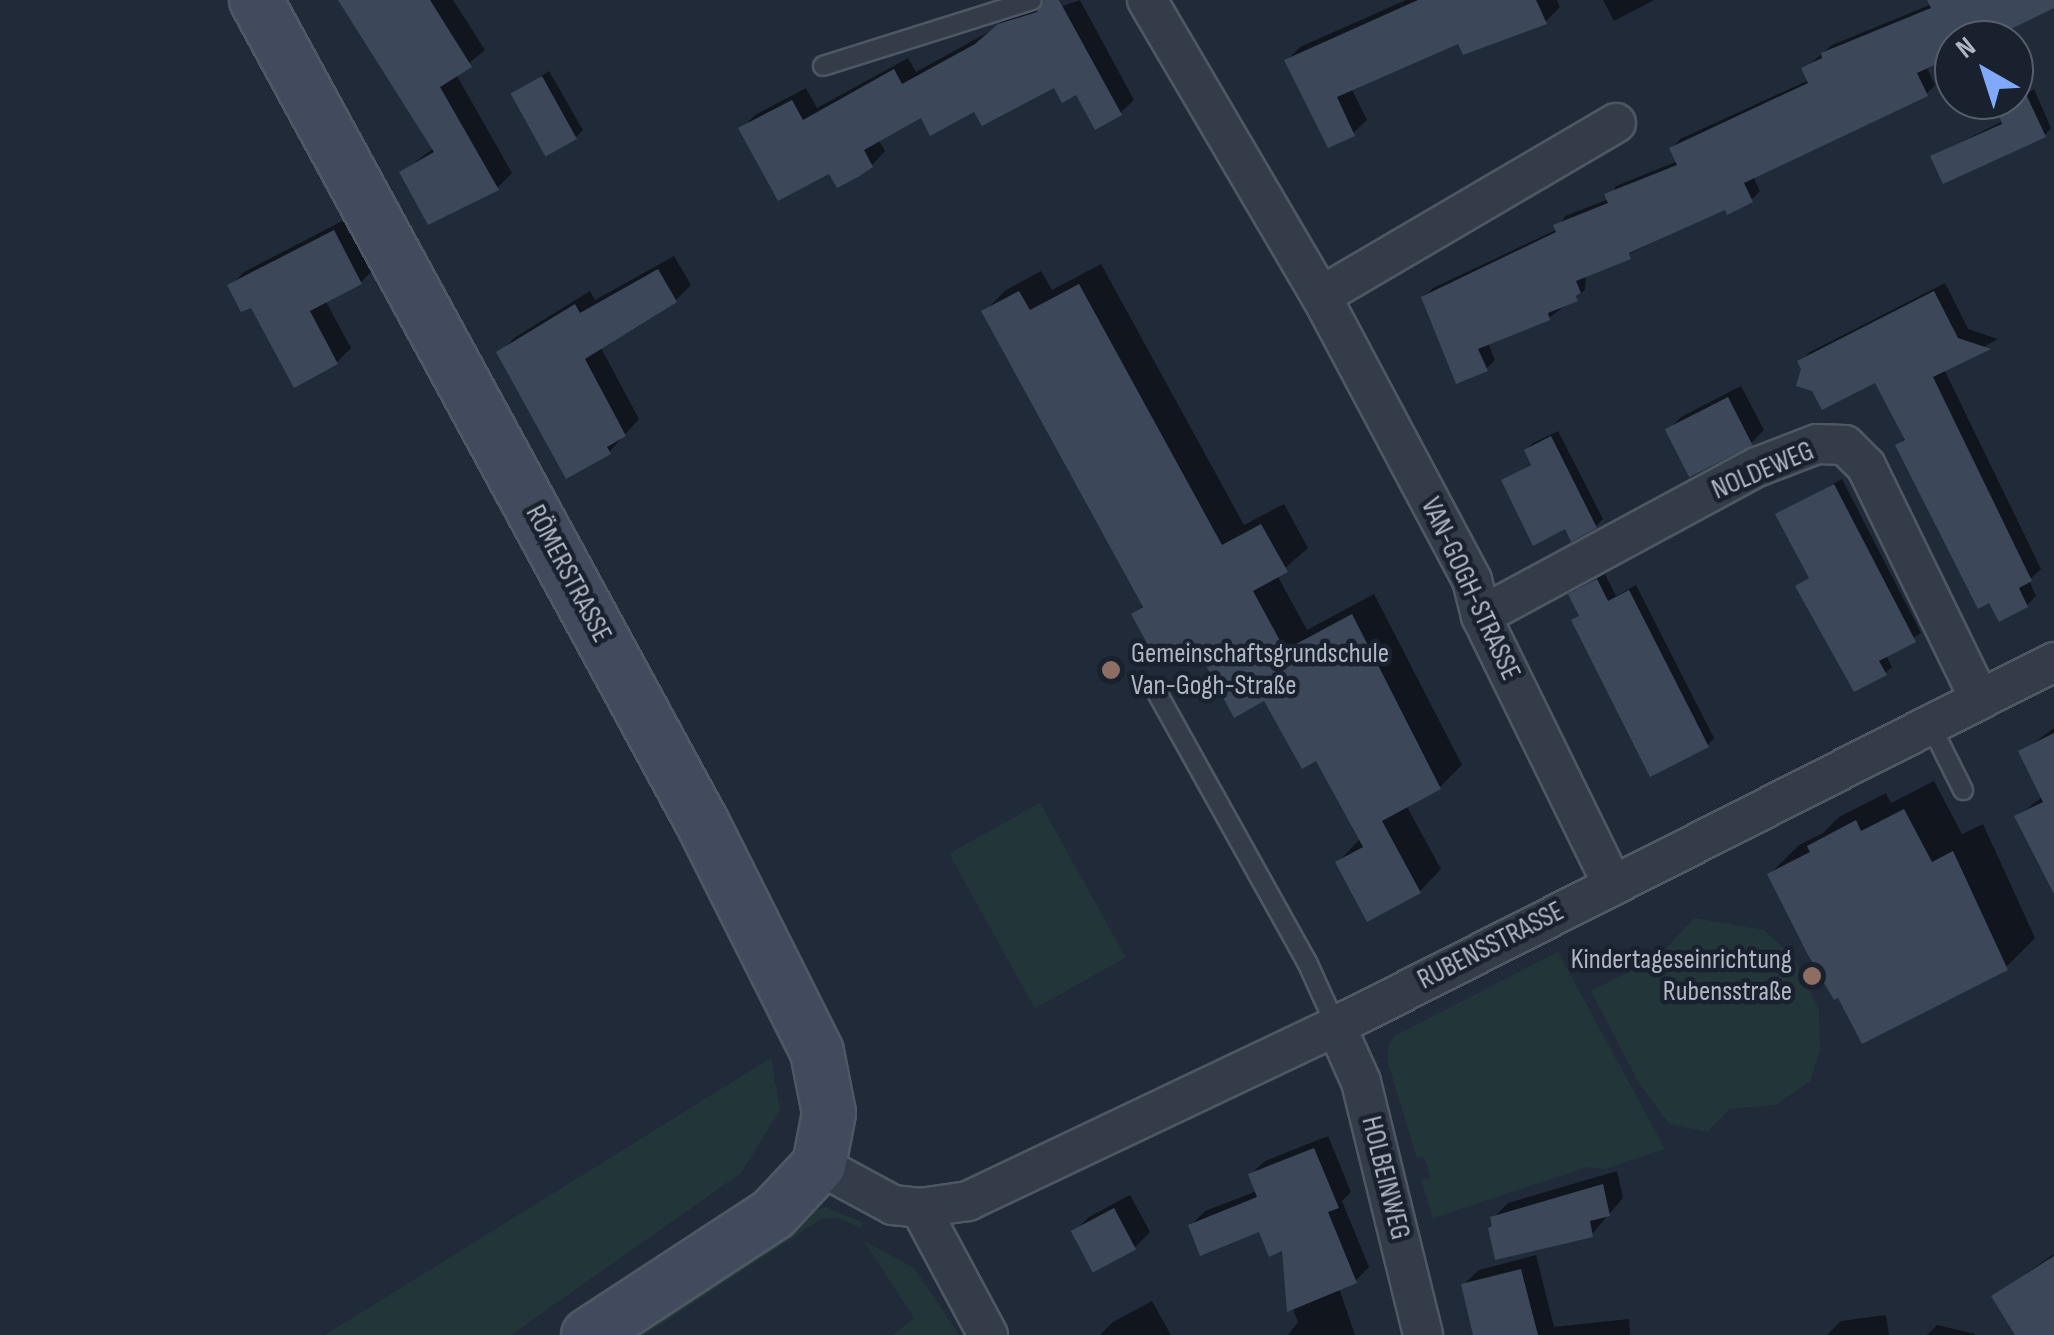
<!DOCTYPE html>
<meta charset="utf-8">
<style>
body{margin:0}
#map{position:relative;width:2054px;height:1335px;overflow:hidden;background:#202a39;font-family:"Sofia Sans Condensed",sans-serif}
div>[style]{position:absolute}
.green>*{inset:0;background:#22363a;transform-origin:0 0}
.shadow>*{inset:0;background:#0007}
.building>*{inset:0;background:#3c4859;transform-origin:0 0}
.roads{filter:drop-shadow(2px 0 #4f5764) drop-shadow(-2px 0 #4f5764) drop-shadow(0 2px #4f5764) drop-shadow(0 -2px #4f5764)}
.lane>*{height:18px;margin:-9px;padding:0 9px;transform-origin:9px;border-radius:9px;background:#343c4a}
.street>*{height:38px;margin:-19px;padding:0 19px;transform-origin:19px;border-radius:19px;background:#343c4a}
.secondary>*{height:52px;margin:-26px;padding:0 26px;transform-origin:26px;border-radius:26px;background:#424b5d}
.dots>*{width:28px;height:28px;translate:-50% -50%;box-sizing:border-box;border:5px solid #1a212e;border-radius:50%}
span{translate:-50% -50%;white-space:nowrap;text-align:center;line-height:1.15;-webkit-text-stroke:9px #1a212e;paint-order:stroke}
.street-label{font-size:28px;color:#afb7c6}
.poi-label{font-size:28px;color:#afb7c6}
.left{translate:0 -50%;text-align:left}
.right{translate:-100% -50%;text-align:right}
.north{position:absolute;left:1934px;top:20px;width:100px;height:100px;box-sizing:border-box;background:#1a212e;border:2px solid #565d6b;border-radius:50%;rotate:321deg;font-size:28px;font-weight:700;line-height:40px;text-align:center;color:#afb7c6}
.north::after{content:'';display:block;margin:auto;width:35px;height:45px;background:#80a9fa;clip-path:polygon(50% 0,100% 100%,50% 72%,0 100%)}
</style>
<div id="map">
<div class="green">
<i style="left:1040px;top:803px;width:177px;height:104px;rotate:61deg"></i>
<i style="clip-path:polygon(1694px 918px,1764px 930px,1794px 958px,1819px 1010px,1820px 1050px,1810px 1081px,1776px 1105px,1729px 1109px,1708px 1132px,1669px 1124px,1639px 1083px,1591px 991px,1659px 956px)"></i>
<i style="clip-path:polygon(1558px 952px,1665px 1149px,1605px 1169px,1588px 1167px,1433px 1218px,1421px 1180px,1430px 1178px,1428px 1168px,1424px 1157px,1417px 1158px,1388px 1063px,1388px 1048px,1394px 1036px)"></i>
<i style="clip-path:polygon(771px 1058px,780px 1110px,741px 1173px,511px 1335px,325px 1335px)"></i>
<i style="clip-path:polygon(826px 1207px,864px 1223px,861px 1228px,838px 1218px,821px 1219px,645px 1335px,623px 1335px,810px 1211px)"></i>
<i style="clip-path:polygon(864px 1241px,914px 1268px,959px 1335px,893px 1335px,914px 1318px)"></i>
</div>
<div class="shadow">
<i style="clip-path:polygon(345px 0,453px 0,485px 50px,456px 74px,512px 173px,497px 188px,402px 172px,434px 148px)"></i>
<i style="clip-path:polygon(1049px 0,1060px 0,1062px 6px,1080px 0,1134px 100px,1120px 113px,1055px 84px,975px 108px,922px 115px,878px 139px,885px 151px,872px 165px,830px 170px,741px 129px,755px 115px,806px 88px,817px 108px,908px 58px,916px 72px,992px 30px,1014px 11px)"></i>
<i style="clip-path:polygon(1406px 0,1557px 0,1560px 7px,1545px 22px,1459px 41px,1351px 88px,1367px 120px,1353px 133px,1287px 60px,1300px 47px)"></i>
<i style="clip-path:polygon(1603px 0,1654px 0,1614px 21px)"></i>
<i style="clip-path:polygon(1930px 0,2054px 0,2054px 6px,1981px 40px,1954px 40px,1954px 52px,1926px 66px,1935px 85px,1926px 94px,1753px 176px,1760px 191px,1751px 200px,1726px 207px,1586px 275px,1585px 290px,1549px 318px,1488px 343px,1495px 360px,1486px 369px,1424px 297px,1433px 288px,1558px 229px,1565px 216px,1609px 199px,1616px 186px,1678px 161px,1672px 148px,1680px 139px,1809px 80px,1804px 69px,1832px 45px,1932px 4px)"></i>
<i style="clip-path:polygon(549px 71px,583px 130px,576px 137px,514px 95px)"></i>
<i style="clip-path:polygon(2034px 89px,2051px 128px,2045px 135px,1933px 156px,2003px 121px,2000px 109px)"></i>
<i style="clip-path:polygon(348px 218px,375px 268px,361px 282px,325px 300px,351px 348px,337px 362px,230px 286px,244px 272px)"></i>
<i style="clip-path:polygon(674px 256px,691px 285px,676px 300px,601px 348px,639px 419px,609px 452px,500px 353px,514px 338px,590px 291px,595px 300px)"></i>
<i style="clip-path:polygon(1101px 264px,1244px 525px,1284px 504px,1308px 548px,1277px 575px,1307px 630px,1374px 594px,1462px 765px,1440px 787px,1406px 805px,1441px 869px,1420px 891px,1338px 862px,1359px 840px,1317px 758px,1265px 697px,1195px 640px,1134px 614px,1144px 604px,984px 312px,1006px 290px,1041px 271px,1052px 290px)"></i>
<i style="clip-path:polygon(1945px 283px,1968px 329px,1998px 339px,1944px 369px,2041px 569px,2029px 580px,2036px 596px,2027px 605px,1898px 446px,1906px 437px,1876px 380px,1804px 369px,1800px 361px,1810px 352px)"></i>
<i style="clip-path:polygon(1741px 386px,1764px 430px,1751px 443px,1668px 430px,1681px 417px)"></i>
<i style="clip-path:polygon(1558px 431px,1603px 519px,1596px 526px,1566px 526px,1504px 481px,1533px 463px,1527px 450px,1533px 443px)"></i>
<i style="clip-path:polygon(1842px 479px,1921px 633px,1886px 655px,1892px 667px,1885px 673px,1798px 586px,1811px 576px,1778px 514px)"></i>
<i style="clip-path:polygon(1605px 574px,1616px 596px,1636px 585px,1714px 738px,1708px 745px,1574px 621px,1581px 614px,1571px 595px)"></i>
<i style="clip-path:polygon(2054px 728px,2054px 854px,2017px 816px,2044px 796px,2021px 752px)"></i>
<i style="clip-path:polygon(1934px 781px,1962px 834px,1983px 824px,2035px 938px,2006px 967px,1770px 874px,1799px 845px,1823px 833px,1839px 817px,1886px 793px,1891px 803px)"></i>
<i style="clip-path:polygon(1328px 1136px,1351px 1192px,1342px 1201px,1369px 1267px,1355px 1281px,1339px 1288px,1355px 1335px,1288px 1335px,1298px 1322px,1289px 1299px,1284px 1248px,1260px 1229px,1191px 1225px,1205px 1211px,1257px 1191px,1251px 1174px,1265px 1161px)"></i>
<i style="clip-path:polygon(1617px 1171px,1623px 1198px,1592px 1234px,1495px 1225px,1493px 1218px,1508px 1203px)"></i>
<i style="clip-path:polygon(1130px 1195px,1150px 1232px,1135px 1247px,1074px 1232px,1089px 1217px)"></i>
<i style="clip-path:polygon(2054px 1254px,2054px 1335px,2018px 1335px,1998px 1293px)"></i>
<i style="clip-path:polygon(1536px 1255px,1554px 1327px,1629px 1319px,1630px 1335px,1475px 1335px,1463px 1285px,1479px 1270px)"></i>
<i style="clip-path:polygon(1152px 1301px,1171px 1335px,1100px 1335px,1113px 1322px)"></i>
<i style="clip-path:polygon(1886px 1315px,1889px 1335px,1827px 1335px,1841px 1321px)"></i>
<i style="clip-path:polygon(1937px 1325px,1975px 1334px,1974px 1335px,1927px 1335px)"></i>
</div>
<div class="building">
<i style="clip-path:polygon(338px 0,430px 0,472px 67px,440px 87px,499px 190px,428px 225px,399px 172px,434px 152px)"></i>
<i style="clip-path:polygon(1044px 0,1059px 0,1122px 115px,1095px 130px,1076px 95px,1062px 103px,1054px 88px,982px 126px,974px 112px,930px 136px,921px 118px,864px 150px,873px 167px,858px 177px,837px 188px,829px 174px,778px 201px,738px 128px,792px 100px,803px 120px,894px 69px,902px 84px,975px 44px,998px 24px,1037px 12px)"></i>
<i style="clip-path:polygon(1418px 0,1536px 0,1547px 24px,1463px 55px,1458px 44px,1337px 97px,1355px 136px,1328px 148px,1284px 60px)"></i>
<i style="clip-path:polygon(1927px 0,2054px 0,2054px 8px,1988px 40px,1954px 40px,1954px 56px,1917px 73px,1928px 96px,1744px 183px,1753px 202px,1727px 215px,1725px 210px,1629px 253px,1631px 259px,1576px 281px,1581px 293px,1576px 296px,1578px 301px,1548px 313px,1550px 320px,1478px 349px,1488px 371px,1456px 384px,1421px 297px,1556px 232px,1553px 225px,1608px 203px,1604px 194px,1677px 165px,1669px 148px,1808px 83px,1801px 68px,1822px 58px,1821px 53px,1931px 8px)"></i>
<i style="left:542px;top:76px;width:72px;height:36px;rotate:61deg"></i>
<i style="clip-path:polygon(2026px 94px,2046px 137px,1943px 184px,1930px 156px,2002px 124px,1997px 108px)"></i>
<i style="clip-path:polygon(334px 230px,362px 284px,310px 311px,338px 364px,294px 388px,251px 308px,241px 312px,227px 285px)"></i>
<i style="clip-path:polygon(658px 269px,677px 302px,585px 359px,626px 436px,607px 447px,611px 454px,566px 479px,496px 352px,575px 304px,580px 313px)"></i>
<i style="clip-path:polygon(1079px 284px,1222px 545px,1261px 524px,1288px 572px,1253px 591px,1285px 650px,1352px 614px,1441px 789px,1382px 821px,1421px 893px,1367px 922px,1335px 862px,1363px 847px,1316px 761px,1302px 769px,1264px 701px,1234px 718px,1194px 643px,1158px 663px,1131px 614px,1143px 607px,981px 311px,1019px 291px,1030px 310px)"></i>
<i style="clip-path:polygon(1934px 291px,1958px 338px,1991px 349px,1933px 377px,2032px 581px,2019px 588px,2028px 607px,1999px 622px,1989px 603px,1978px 609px,1895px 445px,1905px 440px,1875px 383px,1822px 410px,1812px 391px,1796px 386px,1801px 369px,1797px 361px)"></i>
<i style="left:1728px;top:397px;width:54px;height:71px;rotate:63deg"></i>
<i style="clip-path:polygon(1551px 436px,1597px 528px,1571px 542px,1565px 529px,1533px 546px,1501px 480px,1531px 465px,1524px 450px)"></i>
<i style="clip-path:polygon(1834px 484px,1916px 642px,1879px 661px,1887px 675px,1854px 692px,1795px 586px,1809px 578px,1775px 514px)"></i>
<i style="clip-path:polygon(1597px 579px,1608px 601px,1629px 590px,1709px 747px,1650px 777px,1571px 620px,1579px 616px,1568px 594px)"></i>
<i style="clip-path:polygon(2054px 733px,2054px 894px,2014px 816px,2043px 802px,2018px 751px)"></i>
<i style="clip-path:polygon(1904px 809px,1932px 862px,1953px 851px,2008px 970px,1862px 1044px,1838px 998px,1834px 1000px,1807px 953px,1767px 874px,1810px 852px,1807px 846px,1856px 820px,1861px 831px)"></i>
<i style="clip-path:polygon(1314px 1148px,1339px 1208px,1328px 1212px,1357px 1283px,1287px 1312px,1282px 1251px,1269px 1257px,1259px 1232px,1200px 1256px,1188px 1225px,1257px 1197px,1248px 1174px)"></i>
<i style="clip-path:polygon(1603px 1184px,1610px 1216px,1590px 1221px,1593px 1237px,1495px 1260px,1488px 1228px,1492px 1226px,1490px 1217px)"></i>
<i style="left:1114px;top:1208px;width:47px;height:49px;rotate:62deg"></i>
<i style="clip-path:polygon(2054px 1256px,2054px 1335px,2015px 1335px,1991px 1296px)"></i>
<i style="clip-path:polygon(1521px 1269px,1538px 1335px,1473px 1335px,1461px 1284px)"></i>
</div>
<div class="roads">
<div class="lane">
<i style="left:823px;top:66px;width:219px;rotate:-17.5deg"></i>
<i style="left:1156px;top:691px;width:310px;rotate:60.9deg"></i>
<i style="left:1307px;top:962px;width:70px;rotate:65.6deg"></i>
<i style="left:1930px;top:724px;width:74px;rotate:63.4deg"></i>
</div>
<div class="street">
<i style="left:1147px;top:0;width:343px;rotate:59.6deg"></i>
<i style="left:1321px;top:296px;width:322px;rotate:62deg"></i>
<i style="left:1472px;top:580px;width:37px;rotate:76deg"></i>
<i style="left:1481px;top:616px;width:300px;rotate:63.9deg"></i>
<i style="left:1321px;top:296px;width:342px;rotate:-30.4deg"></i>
<i style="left:1481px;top:616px;width:314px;rotate:-28.4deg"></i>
<i style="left:1757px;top:467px;width:64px;rotate:-21deg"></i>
<i style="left:1817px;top:444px;width:28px;rotate:2deg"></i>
<i style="left:1845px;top:445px;width:30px;rotate:45deg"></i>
<i style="left:1866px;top:466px;width:260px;rotate:64deg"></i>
<i style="left:1336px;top:1026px;width:61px;rotate:65.9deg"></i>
<i style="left:1361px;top:1082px;width:260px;rotate:76.2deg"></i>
<i style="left:819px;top:1165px;width:84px;rotate:28.4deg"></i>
<i style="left:893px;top:1205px;width:27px;rotate:6deg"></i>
<i style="left:920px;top:1208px;width:144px;rotate:61.8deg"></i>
<i style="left:920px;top:1208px;width:49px;rotate:-8.3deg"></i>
<i style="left:968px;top:1201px;width:407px;rotate:-25.4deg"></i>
<i style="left:1336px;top:1026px;width:805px;rotate:-26.88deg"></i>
</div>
<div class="secondary">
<i style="left:256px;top:0;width:935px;rotate:61.52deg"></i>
<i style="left:702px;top:822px;width:257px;rotate:63.4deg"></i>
<i style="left:817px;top:1052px;width:62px;rotate:78.9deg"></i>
<i style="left:829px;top:1113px;width:53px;rotate:100.9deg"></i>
<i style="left:819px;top:1165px;width:67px;rotate:133.2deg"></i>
<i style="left:773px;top:1214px;width:221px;rotate:146.8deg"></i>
</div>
</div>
<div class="dots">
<i style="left:1111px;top:670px;background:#8d6e63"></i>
<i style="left:1812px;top:976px;background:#8d6e63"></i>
</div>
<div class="street-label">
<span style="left:1763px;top:471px;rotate:-23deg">NOLDEWEG</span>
<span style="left:568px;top:574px;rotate:62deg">RÖMERSTRASSE</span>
<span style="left:1470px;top:589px;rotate:65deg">VAN-GOGH-STRASSE</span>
<span style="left:1491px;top:946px;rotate:-27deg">RUBENSSTRASSE</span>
<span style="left:1385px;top:1178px;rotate:76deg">HOLBEINWEG</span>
</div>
<div class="poi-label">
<span class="left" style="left:1131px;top:670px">Gemeinschaftsgrundschule<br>Van-Gogh-Straße</span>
<span class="right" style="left:1792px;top:976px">Kindertageseinrichtung<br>Rubensstraße</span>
</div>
<div class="north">N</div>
</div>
